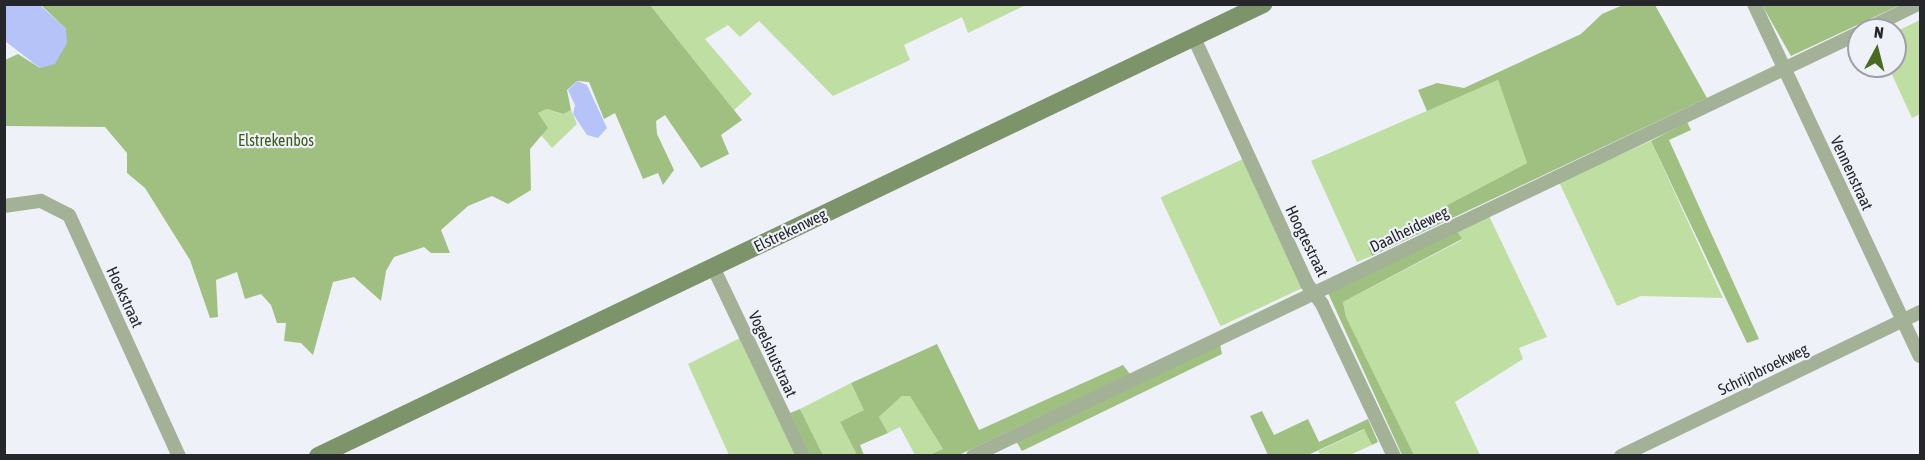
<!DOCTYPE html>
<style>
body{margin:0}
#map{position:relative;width:1925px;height:460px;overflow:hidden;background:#eef1f8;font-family:"Asap Condensed",sans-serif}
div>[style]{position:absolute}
.green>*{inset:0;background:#bedfa1;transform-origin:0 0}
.forest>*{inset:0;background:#9fc080}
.water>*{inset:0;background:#b5c3f8}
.street>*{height:14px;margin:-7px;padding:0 7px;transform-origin:7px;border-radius:7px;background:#a3b296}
.secondary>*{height:18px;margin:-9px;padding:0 9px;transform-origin:9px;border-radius:9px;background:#7d936a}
span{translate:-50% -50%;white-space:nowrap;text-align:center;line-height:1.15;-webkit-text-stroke:4.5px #eef1f8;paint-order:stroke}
.park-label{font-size:16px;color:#3c5a18}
.street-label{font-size:16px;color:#26272a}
.frame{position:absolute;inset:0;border:6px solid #26272a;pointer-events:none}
.north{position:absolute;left:1847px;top:18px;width:60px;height:60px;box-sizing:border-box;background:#eef1f8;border:2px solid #9ea0a6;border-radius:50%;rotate:7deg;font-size:16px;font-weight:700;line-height:24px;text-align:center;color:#26272a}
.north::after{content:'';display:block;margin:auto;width:21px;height:27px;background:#486a21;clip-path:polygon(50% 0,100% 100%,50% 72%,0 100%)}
</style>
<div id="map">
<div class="green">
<i style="clip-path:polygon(1026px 5px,968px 33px,962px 17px,904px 45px,910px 60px,833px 96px,759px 21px,740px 37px,728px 25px,705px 39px,752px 94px,734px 110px,650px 5px)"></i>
<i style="clip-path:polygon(1920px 20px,1920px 114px,1912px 118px,1888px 66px,1895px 66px,1895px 32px)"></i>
<i style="clip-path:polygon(1498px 80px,1527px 163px,1368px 247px,1372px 256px,1357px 262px,1311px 161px)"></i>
<i style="clip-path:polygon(547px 109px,562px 114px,571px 110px,577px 124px,552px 148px,541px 135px,547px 128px,538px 113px)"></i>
<i style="clip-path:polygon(1651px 141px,1723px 298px,1641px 296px,1617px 306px,1559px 182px)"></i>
<i style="left:1243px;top:159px;width:142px;height:91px;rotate:65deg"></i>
<i style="clip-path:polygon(1489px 216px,1547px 337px,1519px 348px,1523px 359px,1455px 402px,1480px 455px,1414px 455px,1346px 317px,1343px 302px,1462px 240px,1457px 231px)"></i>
<i style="clip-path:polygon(742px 337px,798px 455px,729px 455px,688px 364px)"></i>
<i style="clip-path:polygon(851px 383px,865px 410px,840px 422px,857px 455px,823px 455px,800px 409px)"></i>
<i style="clip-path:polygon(902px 396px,911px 396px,943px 449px,929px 455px,915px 455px,900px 427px,888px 433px,879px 417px)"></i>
<i style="clip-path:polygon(1365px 429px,1372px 445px,1350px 455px,1321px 455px,1318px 451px)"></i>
</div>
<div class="forest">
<i style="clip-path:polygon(40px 4px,650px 5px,742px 120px,721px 135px,729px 154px,701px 168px,665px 115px,656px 121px,657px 134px,674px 170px,663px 185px,658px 173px,643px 179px,615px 113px,604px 119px,589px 82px,577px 81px,567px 90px,571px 110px,563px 114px,547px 109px,538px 113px,548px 128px,530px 149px,531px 190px,508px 204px,492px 196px,468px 206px,441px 230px,450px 253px,431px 253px,424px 247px,394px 257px,386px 271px,381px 301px,354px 277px,333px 282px,313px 355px,301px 343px,284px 341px,286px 323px,277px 323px,271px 305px,261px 294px,245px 299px,237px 272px,216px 280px,218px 317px,210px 318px,190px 260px,145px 188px,127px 173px,127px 153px,105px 127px,5px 126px,5px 60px,18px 54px,40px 68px,66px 29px)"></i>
<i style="clip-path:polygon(1623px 5px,1655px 5px,1707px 98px,1372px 256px,1368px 247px,1527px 163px,1498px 80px,1427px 111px,1418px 90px,1437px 83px,1464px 88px,1581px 34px,1602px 14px)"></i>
<i style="clip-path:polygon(1762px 5px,1900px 5px,1791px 56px)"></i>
<i style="clip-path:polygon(1687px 122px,1691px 130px,1669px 140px,1759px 339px,1747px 343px,1651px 141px)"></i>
<i style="clip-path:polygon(1457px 231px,1462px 239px,1343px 302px,1346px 317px,1414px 455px,1402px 455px,1328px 293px)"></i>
<i style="clip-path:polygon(937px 344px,979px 430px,1123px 365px,1130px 374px,959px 455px,929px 455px,943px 449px,910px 396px,902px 396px,879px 417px,888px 433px,860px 445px,864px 455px,857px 455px,840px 422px,864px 410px,851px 383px)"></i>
<i style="clip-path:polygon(1220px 344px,1222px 354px,1022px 451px,1016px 441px)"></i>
<i style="clip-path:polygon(800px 409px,823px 455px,810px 455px,790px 413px)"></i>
<i style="clip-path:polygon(1262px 411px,1274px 435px,1308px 419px,1319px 442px,1368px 419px,1378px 442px,1372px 445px,1364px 429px,1308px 455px,1268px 455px,1250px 416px)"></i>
</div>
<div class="water">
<i style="clip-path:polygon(8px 5px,40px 5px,66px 29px,67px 43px,55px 64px,40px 68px,5px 41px,5px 7px)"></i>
<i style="clip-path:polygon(577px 81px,587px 85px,607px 128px,598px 138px,587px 135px,573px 114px,575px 105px,568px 90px)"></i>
</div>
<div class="street">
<i style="left:1754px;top:4px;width:389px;rotate:64.8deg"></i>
<i style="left:1865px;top:30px;width:59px;rotate:-26.1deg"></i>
<i style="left:1194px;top:38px;width:271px;rotate:65.3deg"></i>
<i style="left:1307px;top:284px;width:25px;rotate:53deg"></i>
<i style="left:1322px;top:304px;width:168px;rotate:64.7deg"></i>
<i style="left:4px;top:206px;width:37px;rotate:-8deg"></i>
<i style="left:41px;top:201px;width:31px;rotate:27deg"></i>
<i style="left:69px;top:215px;width:265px;rotate:65.5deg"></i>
<i style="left:713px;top:267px;width:209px;rotate:64.5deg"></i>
<i style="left:973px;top:456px;width:982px;rotate:-25.52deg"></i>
<i style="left:1621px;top:456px;width:332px;rotate:-25.7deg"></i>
</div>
<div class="secondary">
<i style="left:318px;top:456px;width:1048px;rotate:-25.56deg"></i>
</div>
<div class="park-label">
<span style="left:276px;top:140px">Elstrekenbos</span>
</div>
<div class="street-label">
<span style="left:1852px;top:173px;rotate:65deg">Vennenstraat</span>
<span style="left:1409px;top:229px;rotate:-26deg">Daalheideweg</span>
<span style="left:790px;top:230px;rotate:-26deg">Elstrekenweg</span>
<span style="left:1307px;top:241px;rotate:64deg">Hoogtestraat</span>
<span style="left:125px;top:297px;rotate:65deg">Hoekstraat</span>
<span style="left:773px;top:354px;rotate:65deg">Vogelshutstraat</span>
<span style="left:1763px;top:369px;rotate:-26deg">Schrijnbroekweg</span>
</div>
<div class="frame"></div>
<div class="north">N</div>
</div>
